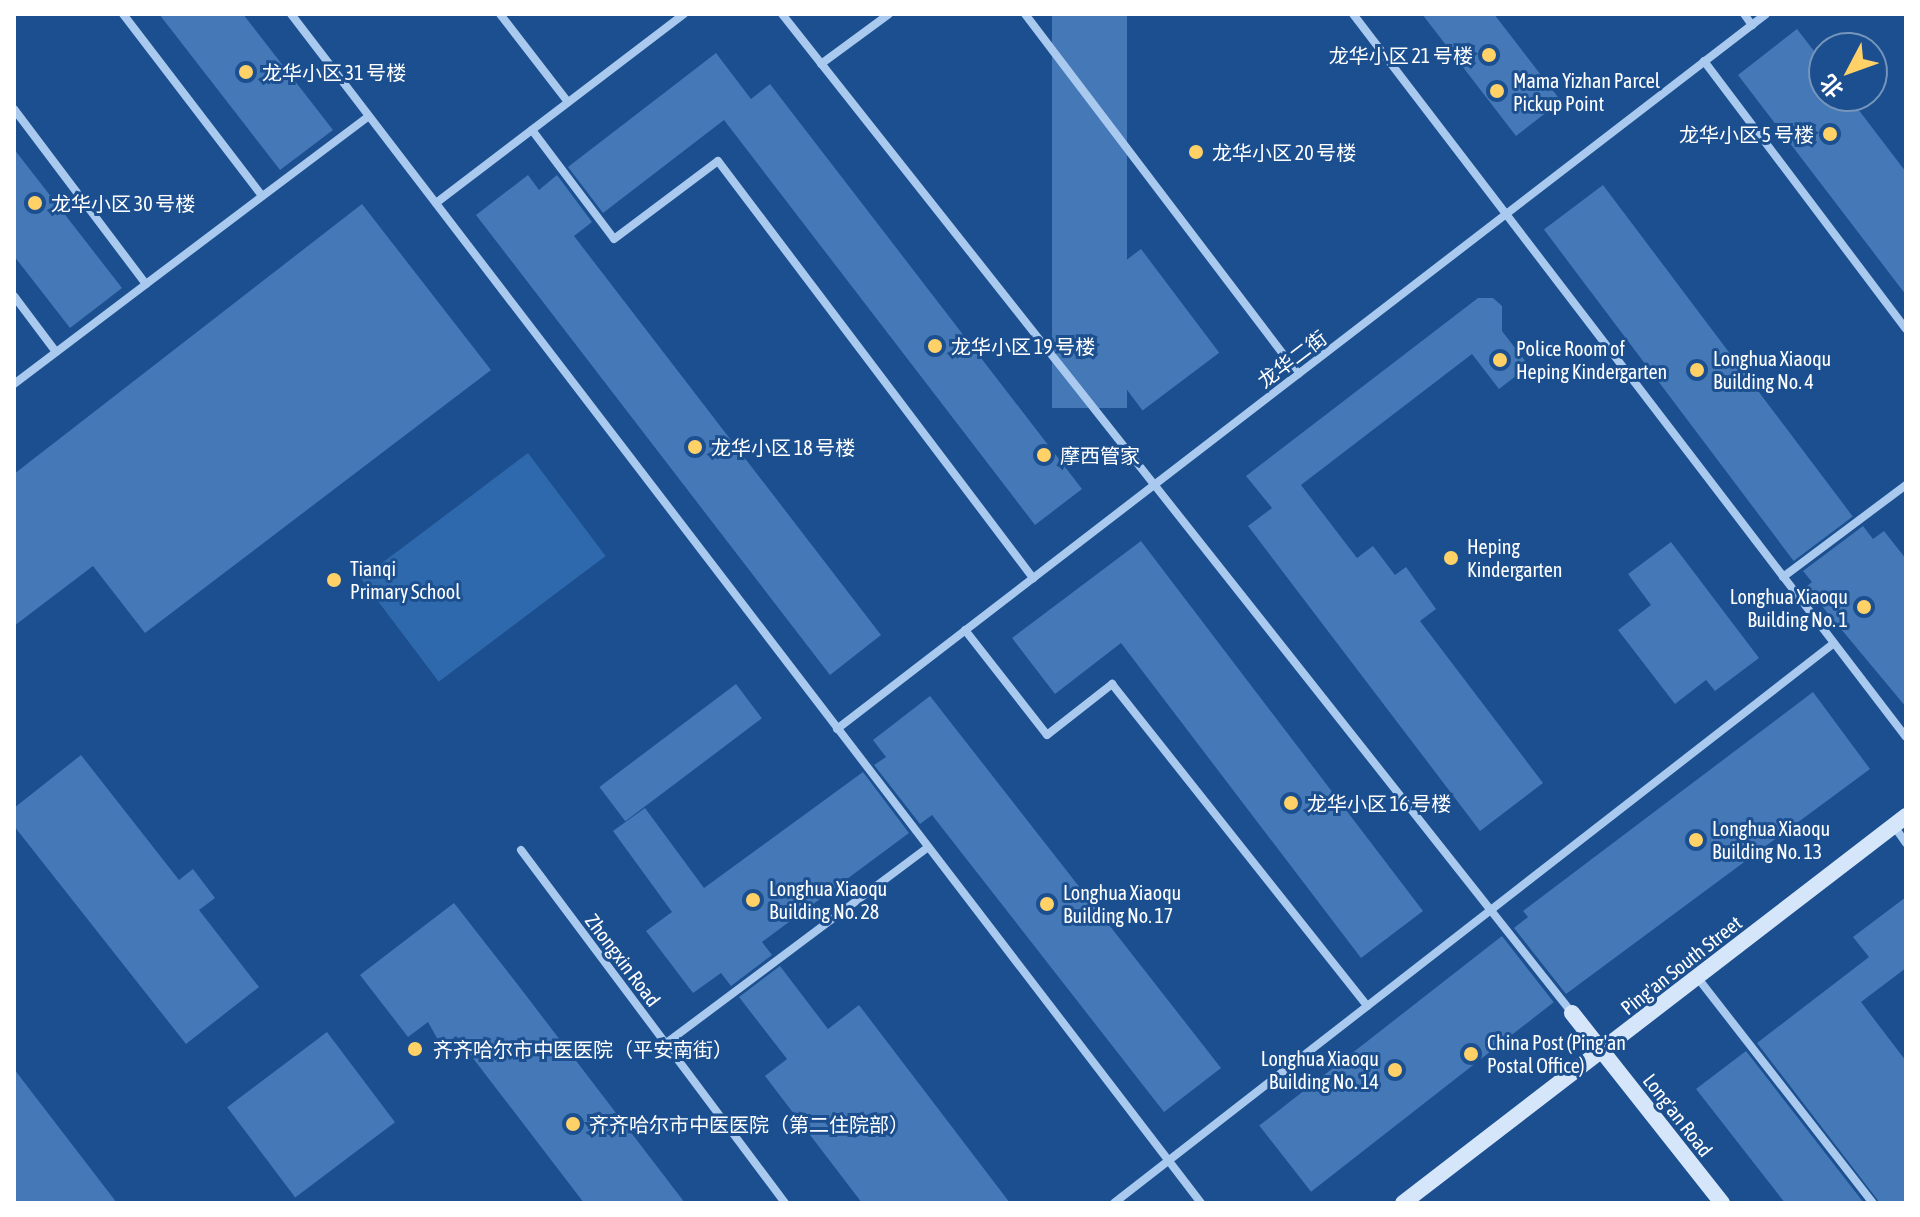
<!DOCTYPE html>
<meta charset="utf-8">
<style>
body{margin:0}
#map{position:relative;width:1920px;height:1217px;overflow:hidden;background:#1b4f8f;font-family:"Asap Condensed","Noto Sans SC",sans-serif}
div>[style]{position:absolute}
.green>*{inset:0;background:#2e69ad;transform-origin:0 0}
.building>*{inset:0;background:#4478b7;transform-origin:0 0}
.street>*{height:8px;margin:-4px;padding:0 4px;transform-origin:4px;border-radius:4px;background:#a9c9ee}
.secondary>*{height:16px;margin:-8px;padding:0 8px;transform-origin:8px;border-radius:8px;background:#d6e6fa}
.dots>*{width:22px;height:22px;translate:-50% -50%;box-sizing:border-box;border:4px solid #1b4f8f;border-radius:50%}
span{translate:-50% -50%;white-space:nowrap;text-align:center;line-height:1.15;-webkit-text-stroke:6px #1b4f8f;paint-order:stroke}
.poi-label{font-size:20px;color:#fff}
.right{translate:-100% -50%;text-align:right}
.left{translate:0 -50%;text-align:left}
.street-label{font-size:20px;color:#fff}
.frame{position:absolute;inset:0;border:16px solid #fff;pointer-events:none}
.north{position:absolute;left:1808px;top:32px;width:80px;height:80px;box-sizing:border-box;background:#1b4f8f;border:2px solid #7695bc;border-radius:50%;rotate:229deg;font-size:22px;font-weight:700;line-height:32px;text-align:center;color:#fff}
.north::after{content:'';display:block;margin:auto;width:28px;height:36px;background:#ffd166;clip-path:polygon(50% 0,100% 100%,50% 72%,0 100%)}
</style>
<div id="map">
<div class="green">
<i style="left:528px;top:453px;width:129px;height:209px;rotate:53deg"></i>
</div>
<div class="building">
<i style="clip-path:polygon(159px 14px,243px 14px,333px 130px,280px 170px)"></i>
<i style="left:1052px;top:14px;width:75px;height:394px"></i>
<i style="clip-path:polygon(1422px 14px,1494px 14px,1561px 101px,1516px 136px)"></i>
<i style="clip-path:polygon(1797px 29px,1824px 64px,1824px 96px,1848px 96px,1906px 172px,1906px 295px,1738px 75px)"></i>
<i style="clip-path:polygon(716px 53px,751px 99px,770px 84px,1082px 489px,1035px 525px,724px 120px,603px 213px,568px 167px)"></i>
<i style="clip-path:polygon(14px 149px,122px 288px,70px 328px,14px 256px)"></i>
<i style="clip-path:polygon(528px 175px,539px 190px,557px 175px,592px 222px,574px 236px,881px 635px,830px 675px,476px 215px)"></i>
<i style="left:1603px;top:185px;width:415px;height:74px;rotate:53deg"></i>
<i style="clip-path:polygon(362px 204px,491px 370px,145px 633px,93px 566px,14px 626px,14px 474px)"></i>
<i style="left:1141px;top:249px;width:130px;height:96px;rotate:53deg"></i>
<i style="clip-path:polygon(1478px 298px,1493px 298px,1502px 306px,1502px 331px,1529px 366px,1499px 389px,1472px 354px,1301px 485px,1357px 558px,1373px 546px,1395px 575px,1406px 567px,1436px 609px,1420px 621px,1543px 783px,1480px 831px,1248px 526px,1272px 508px,1246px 476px)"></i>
<i style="clip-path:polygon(1863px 526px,1873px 539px,1884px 531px,1906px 559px,1906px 707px,1806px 587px,1812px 582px,1803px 571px)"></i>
<i style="clip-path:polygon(1141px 541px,1423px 911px,1361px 958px,1121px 643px,1055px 694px,1012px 638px)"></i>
<i style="clip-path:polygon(1671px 542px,1759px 658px,1715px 691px,1706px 680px,1675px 704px,1618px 630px,1651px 605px,1628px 574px)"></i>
<i style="left:736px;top:684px;width:43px;height:171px;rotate:53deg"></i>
<i style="clip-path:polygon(1813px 692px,1870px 769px,1566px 994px,1514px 928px,1528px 917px,1523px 911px)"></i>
<i style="clip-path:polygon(930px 696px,1221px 1068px,1164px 1112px,932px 815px,920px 824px,874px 765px,886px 757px,873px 740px)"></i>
<i style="clip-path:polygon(81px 755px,179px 880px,193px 869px,215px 898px,199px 910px,259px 987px,186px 1044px,14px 826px,14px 808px)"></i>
<i style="clip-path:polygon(863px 772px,909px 833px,762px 942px,772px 955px,731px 986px,721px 973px,693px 993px,646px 931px,672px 912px,613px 831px,645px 808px,704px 888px)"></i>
<i style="clip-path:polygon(1906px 897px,1906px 968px,1861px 1002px,1906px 1061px,1906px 1203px,1880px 1203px,1757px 1043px,1869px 957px,1853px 937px)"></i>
<i style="clip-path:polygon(454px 903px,518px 985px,685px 1203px,584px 1203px,456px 1036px,442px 1047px,428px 1022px,408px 1037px,360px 975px)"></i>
<i style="left:1502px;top:936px;width:84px;height:308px;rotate:52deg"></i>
<i style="clip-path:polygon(780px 966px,828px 1029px,859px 1005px,1010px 1203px,862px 1203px,765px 1076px,787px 1059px,739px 997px)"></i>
<i style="left:327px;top:1032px;width:113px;height:125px;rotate:53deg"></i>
<i style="clip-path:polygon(1746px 1051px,1864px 1203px,1785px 1203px,1696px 1089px)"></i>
<i style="clip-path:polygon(14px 1069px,117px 1203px,14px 1203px)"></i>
</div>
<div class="street">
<i style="left:123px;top:14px;width:229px;rotate:52.6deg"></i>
<i style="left:291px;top:14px;width:1497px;rotate:52.57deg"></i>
<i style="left:500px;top:14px;width:111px;rotate:52.3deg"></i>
<i style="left:782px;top:14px;width:1274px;rotate:51.66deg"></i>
<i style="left:1025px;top:14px;width:452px;rotate:52.8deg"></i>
<i style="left:1353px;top:14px;width:910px;rotate:52.59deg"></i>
<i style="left:1744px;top:14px;width:14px;rotate:54deg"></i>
<i style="left:1704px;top:61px;width:336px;rotate:53deg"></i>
<i style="left:821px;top:64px;width:84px;rotate:-36.3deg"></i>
<i style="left:14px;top:109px;width:219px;rotate:53deg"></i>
<i style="left:146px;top:284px;width:279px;rotate:-37deg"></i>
<i style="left:532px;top:130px;width:136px;rotate:53deg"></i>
<i style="left:614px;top:239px;width:130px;rotate:-36.9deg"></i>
<i style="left:718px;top:161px;width:523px;rotate:52.93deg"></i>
<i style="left:436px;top:203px;width:312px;rotate:-37.3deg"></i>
<i style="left:14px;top:296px;width:70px;rotate:53.1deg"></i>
<i style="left:14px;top:384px;width:166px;rotate:-37.1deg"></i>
<i style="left:1783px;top:577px;width:154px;rotate:-36.8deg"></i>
<i style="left:965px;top:630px;width:133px;rotate:52deg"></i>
<i style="left:1047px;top:735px;width:83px;rotate:-38.1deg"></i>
<i style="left:1112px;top:684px;width:411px;rotate:51.6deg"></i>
<i style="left:837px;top:729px;width:1172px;rotate:-37.58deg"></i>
<i style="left:1894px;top:826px;width:21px;rotate:55deg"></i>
<i style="left:521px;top:850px;width:441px;rotate:53.2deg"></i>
<i style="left:1697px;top:977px;width:286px;rotate:52.1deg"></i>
<i style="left:665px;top:1044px;width:327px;rotate:-36.8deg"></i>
<i style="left:1114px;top:1203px;width:912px;rotate:-37.87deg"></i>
</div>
<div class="secondary">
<i style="left:1572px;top:1013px;width:242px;rotate:51.7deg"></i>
<i style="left:1403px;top:1203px;width:635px;rotate:-37.57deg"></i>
</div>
<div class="dots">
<i style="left:1489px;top:55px;background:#ffd166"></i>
<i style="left:246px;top:72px;background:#ffd166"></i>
<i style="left:1497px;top:91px;background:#ffd166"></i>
<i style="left:1830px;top:134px;background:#ffd166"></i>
<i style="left:1196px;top:152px;background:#ffd166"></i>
<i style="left:35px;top:203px;background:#ffd166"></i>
<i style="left:935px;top:346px;background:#ffd166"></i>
<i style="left:1500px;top:360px;background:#ffd166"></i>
<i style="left:1697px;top:370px;background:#ffd166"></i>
<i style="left:695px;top:447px;background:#ffd166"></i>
<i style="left:1044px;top:455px;background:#ffd166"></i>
<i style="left:1451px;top:558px;background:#ffd166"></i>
<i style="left:334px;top:580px;background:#ffd166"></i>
<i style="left:1864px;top:607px;background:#ffd166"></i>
<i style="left:1291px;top:803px;background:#ffd166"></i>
<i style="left:1696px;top:840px;background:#ffd166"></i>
<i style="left:753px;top:900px;background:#ffd166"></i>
<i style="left:1047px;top:904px;background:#ffd166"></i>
<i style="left:415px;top:1049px;background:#ffd166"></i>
<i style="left:1471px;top:1054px;background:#ffd166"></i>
<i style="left:1395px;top:1070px;background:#ffd166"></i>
<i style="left:573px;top:1124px;background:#ffd166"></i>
</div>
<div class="poi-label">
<span class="right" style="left:1473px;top:55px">龙华小区 21 号楼</span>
<span class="left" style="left:262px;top:72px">龙华小区 31 号楼</span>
<span class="left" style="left:1513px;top:92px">Mama Yizhan Parcel<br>Pickup Point</span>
<span class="right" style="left:1814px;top:134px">龙华小区 5 号楼</span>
<span class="left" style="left:1212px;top:152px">龙华小区 20 号楼</span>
<span class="left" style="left:51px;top:203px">龙华小区 30 号楼</span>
<span class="left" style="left:951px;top:346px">龙华小区 19 号楼</span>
<span class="left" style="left:1516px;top:360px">Police Room of<br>Heping Kindergarten</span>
<span class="left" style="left:1713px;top:370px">Longhua Xiaoqu<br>Building No. 4</span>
<span class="left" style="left:711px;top:447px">龙华小区 18 号楼</span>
<span class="left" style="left:1060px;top:455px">摩西管家</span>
<span class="left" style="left:1467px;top:558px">Heping<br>Kindergarten</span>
<span class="left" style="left:350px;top:580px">Tianqi<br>Primary School</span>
<span class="right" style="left:1848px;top:608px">Longhua Xiaoqu<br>Building No. 1</span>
<span class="left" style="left:1307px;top:803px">龙华小区 16 号楼</span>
<span class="left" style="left:1712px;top:840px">Longhua Xiaoqu<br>Building No. 13</span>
<span class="left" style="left:769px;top:900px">Longhua Xiaoqu<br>Building No. 28</span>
<span class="left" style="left:1063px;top:904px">Longhua Xiaoqu<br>Building No. 17</span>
<span class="left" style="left:1487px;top:1054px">China Post (Ping'an<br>Postal Office)</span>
<span class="left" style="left:433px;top:1049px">齐齐哈尔市中医医院（平安南街）</span>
<span class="right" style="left:1379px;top:1070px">Longhua Xiaoqu<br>Building No. 14</span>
<span class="left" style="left:589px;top:1124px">齐齐哈尔市中医医院（第二住院部）</span>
</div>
<div class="street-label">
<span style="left:1292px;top:359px;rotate:-37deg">龙华二街</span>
<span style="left:623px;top:960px;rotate:53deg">Zhongxin Road</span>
<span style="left:1681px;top:965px;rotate:-38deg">Ping'an South Street</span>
<span style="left:1678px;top:1115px;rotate:52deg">Long'an Road</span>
</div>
<div class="frame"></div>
<div class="north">北</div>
</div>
